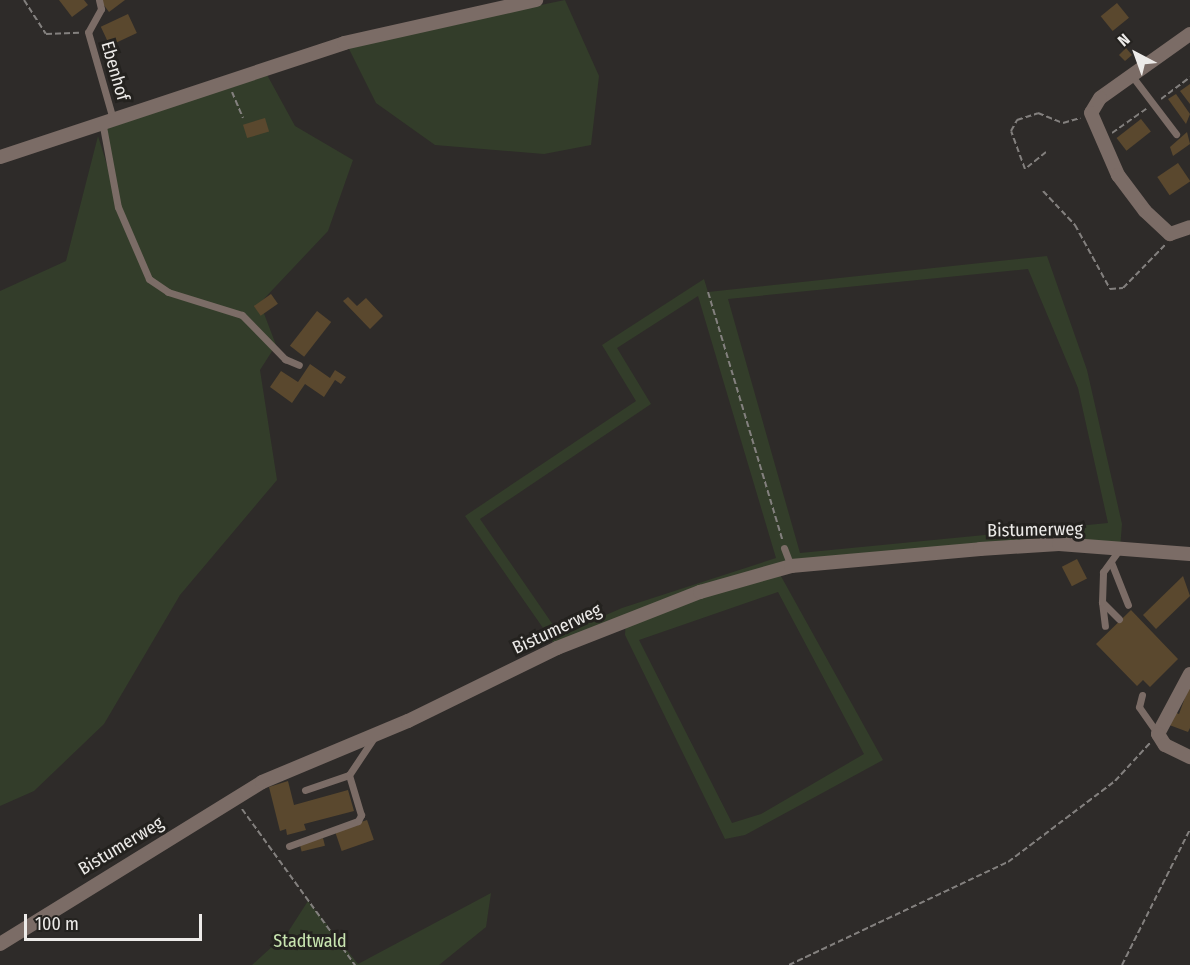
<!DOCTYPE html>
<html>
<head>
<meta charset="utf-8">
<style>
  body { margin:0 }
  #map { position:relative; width:1190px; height:965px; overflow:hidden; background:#2e2b29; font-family:"Fira Sans Condensed",sans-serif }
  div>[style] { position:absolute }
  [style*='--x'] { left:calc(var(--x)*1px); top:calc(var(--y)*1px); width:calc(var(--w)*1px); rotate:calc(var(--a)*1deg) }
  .green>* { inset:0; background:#333d2a }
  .building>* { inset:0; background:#5a482e; transform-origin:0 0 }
  .path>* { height:2px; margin-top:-1px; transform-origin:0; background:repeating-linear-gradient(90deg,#83807e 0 6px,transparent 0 9px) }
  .service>* { height:7px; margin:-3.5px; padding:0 3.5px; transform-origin:3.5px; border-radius:3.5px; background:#7b6c66 }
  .minor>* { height:14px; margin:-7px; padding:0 7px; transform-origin:7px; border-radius:7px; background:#7b6c66 }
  span { translate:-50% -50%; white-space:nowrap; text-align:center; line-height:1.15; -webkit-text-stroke:6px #24221f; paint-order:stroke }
  .street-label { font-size:18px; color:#edebe9 }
  .park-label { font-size:18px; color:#c9e6b1 }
  .north { position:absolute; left:1106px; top:24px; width:60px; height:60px; -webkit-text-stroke:4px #24221f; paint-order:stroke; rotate:319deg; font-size:16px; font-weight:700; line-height:24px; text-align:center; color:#edebe9 }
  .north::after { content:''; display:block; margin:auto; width:21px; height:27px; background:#edebe9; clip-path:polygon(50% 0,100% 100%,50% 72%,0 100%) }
  .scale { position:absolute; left:24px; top:914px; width:178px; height:27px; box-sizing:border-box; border:3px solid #edebe9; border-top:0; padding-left:8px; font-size:18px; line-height:21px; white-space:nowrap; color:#edebe9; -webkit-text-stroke:4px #24221f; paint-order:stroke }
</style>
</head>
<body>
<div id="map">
  <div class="green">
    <div style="clip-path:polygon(565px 0,599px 76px,591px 145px,544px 154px,435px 145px,376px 103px,347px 45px)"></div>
    <div style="clip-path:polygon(266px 73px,295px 126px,353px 160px,328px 231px,260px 303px,276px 345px,260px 370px,277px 480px,180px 595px,104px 724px,34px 791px,0 806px,0 291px,66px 261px,98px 136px,108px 168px,105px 131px,115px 120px)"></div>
    <div style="clip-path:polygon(evenodd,1047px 256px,1087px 370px,1122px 524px,1120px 549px,1059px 544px,777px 569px,883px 760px,745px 835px,725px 839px,625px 635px,626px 619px,557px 648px,465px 516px,636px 401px,602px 345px,704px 279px,708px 292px,1047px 256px,1028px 269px,1078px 388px,1108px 523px,800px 553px,728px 299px,1028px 269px,1047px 256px,698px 296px,776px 558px,622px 608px,560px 635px,480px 519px,651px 404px,617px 348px,698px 296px,1047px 256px,778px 592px,864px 754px,761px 814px,732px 823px,639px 640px,778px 592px)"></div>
    <div style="clip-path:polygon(491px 893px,486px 927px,439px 965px,252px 965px,288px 932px,308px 901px,358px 964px)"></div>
  </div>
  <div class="building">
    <div style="clip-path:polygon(59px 0,84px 0,88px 5px,72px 17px)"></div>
    <div style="clip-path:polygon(100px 0,125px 0,109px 12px)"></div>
    <div style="left:1117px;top:3px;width:19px;height:21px;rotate:51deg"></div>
    <div style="left:128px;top:14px;width:21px;height:30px;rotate:65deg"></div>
    <div style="clip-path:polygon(1126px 48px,1132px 55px,1125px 61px,1119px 55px)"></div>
    <div style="clip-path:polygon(1190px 84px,1190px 104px,1180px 91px)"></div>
    <div style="clip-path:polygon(1176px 94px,1190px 114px,1186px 124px,1168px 99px)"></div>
    <div style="left:265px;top:118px;width:14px;height:23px;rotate:73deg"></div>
    <div style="left:1141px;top:119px;width:16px;height:31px;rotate:52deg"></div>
    <div style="clip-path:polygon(1187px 132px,1190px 144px,1173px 156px,1170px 147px)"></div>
    <div style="left:1178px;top:163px;width:22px;height:25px;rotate:56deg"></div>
    <div style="left:271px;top:294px;width:12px;height:21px;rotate:55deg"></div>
    <div style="clip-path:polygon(348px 297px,357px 306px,366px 298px,383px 316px,370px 329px,343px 301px)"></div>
    <div style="left:317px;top:311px;width:18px;height:44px;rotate:38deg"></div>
    <div style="clip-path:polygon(310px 364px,330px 378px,335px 370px,346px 377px,341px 384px,335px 380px,324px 397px,305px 384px,292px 403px,270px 387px,281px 371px,298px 382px)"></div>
    <div style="left:1077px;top:559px;width:22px;height:17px;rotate:63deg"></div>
    <div style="clip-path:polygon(1183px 576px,1190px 596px,1156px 629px,1143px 615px)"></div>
    <div style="clip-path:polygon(1131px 610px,1178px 659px,1150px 687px,1143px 680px,1137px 686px,1096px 644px)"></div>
    <div style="clip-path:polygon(1190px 684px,1190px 728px,1188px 732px,1164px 723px,1169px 710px,1179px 714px)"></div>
    <div style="clip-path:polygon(288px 781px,294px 805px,348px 790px,354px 811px,304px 824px,306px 830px,287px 835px,286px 829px,280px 831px,269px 787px)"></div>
    <div style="left:367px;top:820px;width:21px;height:34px;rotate:71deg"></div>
    <div style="left:323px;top:838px;width:8px;height:24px;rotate:76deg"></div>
  </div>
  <div class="path">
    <div style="--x:24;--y:0;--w:40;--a:57.1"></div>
    <div style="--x:46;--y:34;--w:33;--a:-2"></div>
    <div style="--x:232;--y:92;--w:28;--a:67"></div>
    <div style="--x:1161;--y:99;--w:36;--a:-37"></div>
    <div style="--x:1112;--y:133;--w:42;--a:-35.2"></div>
    <div style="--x:1046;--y:152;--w:27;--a:141"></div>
    <div style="--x:1025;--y:169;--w:40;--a:-110.2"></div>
    <div style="--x:1011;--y:131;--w:13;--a:-61"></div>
    <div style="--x:1017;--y:120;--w:22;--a:-18"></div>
    <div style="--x:1038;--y:113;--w:27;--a:22"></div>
    <div style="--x:1063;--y:123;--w:18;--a:-16"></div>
    <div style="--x:1043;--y:191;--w:47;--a:46.7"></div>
    <div style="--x:1075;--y:225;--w:73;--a:61.3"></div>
    <div style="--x:1110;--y:289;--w:13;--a:-4"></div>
    <div style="--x:1123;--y:288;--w:60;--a:-45.7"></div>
    <div style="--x:708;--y:292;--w:258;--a:73.3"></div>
    <div style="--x:242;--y:809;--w:193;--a:54.1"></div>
    <div style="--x:789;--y:965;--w:242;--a:-25.2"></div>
    <div style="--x:1008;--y:862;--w:134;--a:-37.1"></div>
    <div style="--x:1115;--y:781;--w:52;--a:-47.4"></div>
    <div style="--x:1122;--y:965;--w:152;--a:-63.4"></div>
  </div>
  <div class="service">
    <div style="--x:99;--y:0;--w:9;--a:77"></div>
    <div style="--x:101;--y:9;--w:26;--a:119"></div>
    <div style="--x:88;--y:32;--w:91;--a:74"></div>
    <div style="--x:1132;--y:76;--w:73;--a:52.8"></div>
    <div style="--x:102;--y:121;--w:87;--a:79.5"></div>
    <div style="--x:118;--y:207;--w:78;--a:66.7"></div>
    <div style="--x:149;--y:279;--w:23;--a:34"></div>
    <div style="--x:168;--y:292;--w:77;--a:17.3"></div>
    <div style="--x:242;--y:315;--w:62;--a:45.7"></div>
    <div style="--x:285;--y:359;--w:15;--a:23"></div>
    <div style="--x:784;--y:548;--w:19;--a:69"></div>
    <div style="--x:1111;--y:562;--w:46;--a:68.4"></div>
    <div style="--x:1102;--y:602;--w:24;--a:83"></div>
    <div style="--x:1119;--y:619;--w:24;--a:-135"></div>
    <div style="--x:1102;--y:602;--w:30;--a:-88"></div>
    <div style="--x:1103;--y:572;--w:29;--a:-54"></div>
    <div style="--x:1142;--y:695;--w:12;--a:104"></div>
    <div style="--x:1139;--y:707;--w:33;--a:55"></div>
    <div style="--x:305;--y:790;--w:46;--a:-18.8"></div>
    <div style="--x:349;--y:775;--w:43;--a:-56.3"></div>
    <div style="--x:289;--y:846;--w:73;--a:-19.9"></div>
    <div style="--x:358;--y:821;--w:7;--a:-63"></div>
    <div style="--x:361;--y:815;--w:42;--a:-106.7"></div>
  </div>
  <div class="minor">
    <div style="--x:1190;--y:34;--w:110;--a:144.6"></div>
    <div style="--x:1100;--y:98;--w:17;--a:121"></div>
    <div style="--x:1091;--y:113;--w:68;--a:66.5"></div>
    <div style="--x:1118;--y:175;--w:45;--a:53.1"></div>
    <div style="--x:1145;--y:211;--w:34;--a:43"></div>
    <div style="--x:1170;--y:234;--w:21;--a:-19"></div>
    <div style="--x:0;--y:157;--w:362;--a:-18.3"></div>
    <div style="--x:344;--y:43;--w:197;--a:-12.6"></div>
    <div style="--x:1190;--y:674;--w:68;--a:118.1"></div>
    <div style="--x:1158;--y:734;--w:13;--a:58"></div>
    <div style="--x:1165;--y:745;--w:28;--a:26"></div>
    <div style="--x:0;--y:944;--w:308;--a:-31.7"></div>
    <div style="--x:262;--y:782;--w:158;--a:-22.7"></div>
    <div style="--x:408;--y:721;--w:166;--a:-26.1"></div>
    <div style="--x:557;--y:648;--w:154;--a:-21.4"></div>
    <div style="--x:700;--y:592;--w:95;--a:-15.9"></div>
    <div style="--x:791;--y:566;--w:190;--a:-5.1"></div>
    <div style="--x:980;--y:549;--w:79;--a:-3.6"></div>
    <div style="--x:1059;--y:544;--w:131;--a:4.4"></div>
  </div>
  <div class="street-label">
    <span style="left:115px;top:71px;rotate:74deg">Ebenhof</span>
    <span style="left:1035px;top:530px;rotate:-1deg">Bistumerweg</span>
    <span style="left:557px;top:629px;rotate:-25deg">Bistumerweg</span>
    <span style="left:121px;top:846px;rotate:-31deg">Bistumerweg</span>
  </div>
  <div class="park-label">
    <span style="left:310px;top:941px">Stadtwald</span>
  </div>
  <div class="north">N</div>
  <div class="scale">100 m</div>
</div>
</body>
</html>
